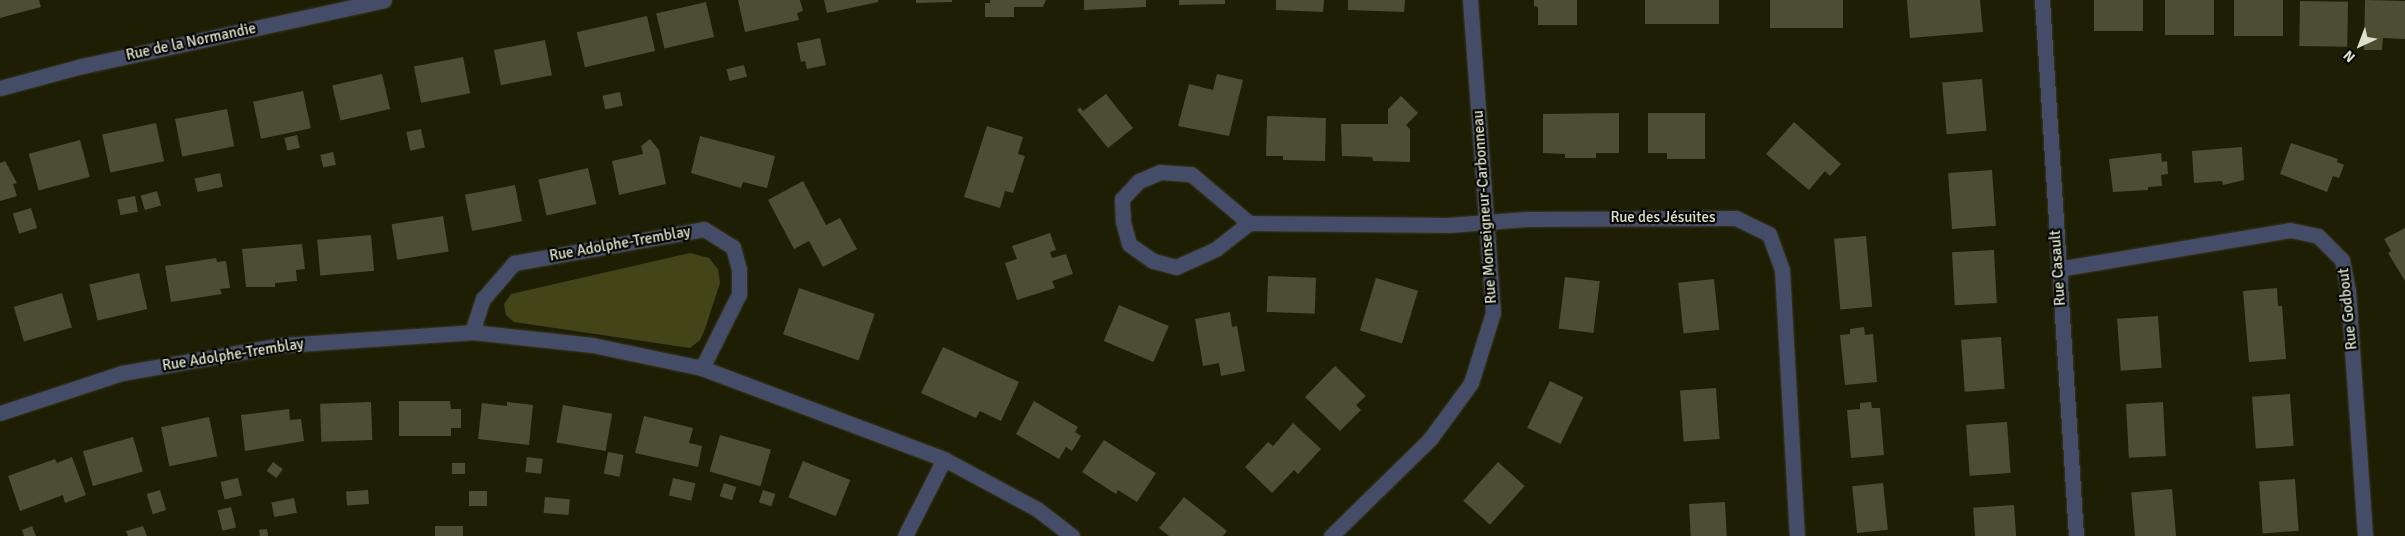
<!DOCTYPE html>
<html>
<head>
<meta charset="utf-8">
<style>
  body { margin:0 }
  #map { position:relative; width:2405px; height:536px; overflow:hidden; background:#1d1e03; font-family:Signika,sans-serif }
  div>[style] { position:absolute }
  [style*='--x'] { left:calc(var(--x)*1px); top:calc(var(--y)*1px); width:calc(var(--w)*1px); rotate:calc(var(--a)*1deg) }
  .green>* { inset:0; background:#434518 }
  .building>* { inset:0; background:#4c4e31; transform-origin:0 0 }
  .roads { filter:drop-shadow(0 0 1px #383920) drop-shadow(0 0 1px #383920) }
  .minor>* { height:15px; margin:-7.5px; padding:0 7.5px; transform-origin:7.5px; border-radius:7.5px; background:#454c67 }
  span { translate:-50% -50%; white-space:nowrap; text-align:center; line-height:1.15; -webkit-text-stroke:4.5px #070801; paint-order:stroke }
  .street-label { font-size:15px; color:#dee0cf }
  .north { position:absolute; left:2335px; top:20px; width:50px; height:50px; -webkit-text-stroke:4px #070801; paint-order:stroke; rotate:223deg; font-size:14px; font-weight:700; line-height:20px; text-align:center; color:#dee0cf }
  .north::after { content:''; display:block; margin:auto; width:18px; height:22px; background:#dee0cf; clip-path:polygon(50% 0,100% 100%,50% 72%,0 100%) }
</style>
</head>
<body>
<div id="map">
  <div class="green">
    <div style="clip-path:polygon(690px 253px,709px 258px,718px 269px,720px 283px,705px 329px,700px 340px,690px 348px,514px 322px,506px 315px,504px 304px,511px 294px)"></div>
  </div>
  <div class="building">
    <div style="clip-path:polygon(0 0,39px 0,41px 7px,0 18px)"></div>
    <div style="clip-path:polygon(738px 0,800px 0,803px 11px,797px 13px,799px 20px,745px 32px)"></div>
    <div style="clip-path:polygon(824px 0,878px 0,878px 2px,827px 13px)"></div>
    <div style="clip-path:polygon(916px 0,952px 0,952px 2px,916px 3px)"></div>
    <div style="clip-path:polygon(990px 0,1046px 0,1043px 7px,1014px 7px,1014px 17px,985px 17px,985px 3px,990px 3px)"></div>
    <div style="clip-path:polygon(1084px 0,1146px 0,1146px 7px,1084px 10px)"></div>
    <div style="clip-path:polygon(1179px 0,1225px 0,1225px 4px,1179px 5px)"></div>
    <div style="clip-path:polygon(1276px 0,1324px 0,1323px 12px,1276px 10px)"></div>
    <div style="clip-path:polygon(1348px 0,1405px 0,1404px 12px,1348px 10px)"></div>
    <div style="clip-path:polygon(1534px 0,1577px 0,1577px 25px,1538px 25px,1538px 7px,1534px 6px)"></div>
    <div style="left:1645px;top:0;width:74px;height:24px"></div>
    <div style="left:1770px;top:0;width:73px;height:28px"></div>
    <div style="clip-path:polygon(1907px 0,1980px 0,1983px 32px,1910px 38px)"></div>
    <div style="left:2094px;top:0;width:49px;height:31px"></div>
    <div style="left:2165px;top:0;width:49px;height:35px"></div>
    <div style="left:2234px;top:0;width:49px;height:36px"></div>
    <div style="clip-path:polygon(2365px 0,2405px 1px,2405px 39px,2383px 38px,2382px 50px,2364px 50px)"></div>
    <div style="left:2300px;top:1px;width:48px;height:45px;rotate:1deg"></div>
    <div style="left:706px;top:2px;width:36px;height:51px;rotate:77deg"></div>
    <div style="left:647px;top:16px;width:36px;height:72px;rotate:77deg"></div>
    <div style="clip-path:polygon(820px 38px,826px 65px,807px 69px,805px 61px,801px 62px,797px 43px)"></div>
    <div style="left:545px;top:40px;width:36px;height:52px;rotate:79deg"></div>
    <div style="left:463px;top:57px;width:37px;height:50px;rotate:79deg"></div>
    <div style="left:744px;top:65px;width:12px;height:18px;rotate:76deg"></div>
    <div style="left:382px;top:74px;width:36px;height:51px;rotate:77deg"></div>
    <div style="clip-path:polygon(1217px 74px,1243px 80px,1229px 136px,1178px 126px,1189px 84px,1213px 90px)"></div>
    <div style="left:1982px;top:79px;width:52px;height:40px;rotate:85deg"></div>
    <div style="left:303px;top:91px;width:38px;height:51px;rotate:78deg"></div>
    <div style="left:620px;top:92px;width:14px;height:18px;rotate:78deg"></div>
    <div style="clip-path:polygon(1106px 94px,1133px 128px,1108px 148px,1077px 110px,1080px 107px,1083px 111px)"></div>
    <div style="clip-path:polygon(1401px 96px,1418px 113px,1406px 125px,1410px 129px,1410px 162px,1373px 161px,1372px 157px,1342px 156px,1341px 124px,1388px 124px,1388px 109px)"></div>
    <div style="left:227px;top:109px;width:38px;height:53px;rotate:79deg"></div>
    <div style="clip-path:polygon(1619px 113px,1619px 153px,1596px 153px,1596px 158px,1565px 158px,1565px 154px,1543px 153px,1543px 114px)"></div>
    <div style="clip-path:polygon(1648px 113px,1705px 113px,1705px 159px,1667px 159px,1667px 153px,1648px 153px)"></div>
    <div style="clip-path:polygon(1267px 116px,1326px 118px,1325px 161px,1283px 160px,1283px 156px,1266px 156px)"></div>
    <div style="clip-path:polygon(1794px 122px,1841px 164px,1830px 176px,1825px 171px,1809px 190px,1766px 154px)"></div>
    <div style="left:156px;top:123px;width:39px;height:55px;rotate:78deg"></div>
    <div style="clip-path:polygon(987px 126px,1023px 137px,1018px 154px,1025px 156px,1013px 193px,1005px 191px,1000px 208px,964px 197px)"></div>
    <div style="left:421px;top:129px;width:19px;height:15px;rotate:78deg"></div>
    <div style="left:297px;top:135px;width:13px;height:13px;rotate:77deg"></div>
    <div style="clip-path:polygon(700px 136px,775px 156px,767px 188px,743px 182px,741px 188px,691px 173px)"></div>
    <div style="clip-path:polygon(650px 139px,659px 150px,666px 184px,619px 195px,612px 161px,643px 154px,641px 146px)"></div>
    <div style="left:80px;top:140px;width:38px;height:53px;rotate:75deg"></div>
    <div style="clip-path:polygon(2291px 143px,2338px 159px,2337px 162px,2344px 165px,2339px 178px,2333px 176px,2327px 192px,2280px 174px)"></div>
    <div style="clip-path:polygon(2242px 147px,2244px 180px,2223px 185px,2222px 181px,2194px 183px,2192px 151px)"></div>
    <div style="left:333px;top:152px;width:13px;height:13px;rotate:77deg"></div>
    <div style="clip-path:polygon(2161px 153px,2162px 162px,2167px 161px,2168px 174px,2161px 175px,2162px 186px,2148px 187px,2148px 190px,2113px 192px,2109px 159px)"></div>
    <div style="clip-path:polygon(5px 161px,17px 183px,13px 184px,17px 196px,0 201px,0 163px)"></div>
    <div style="left:588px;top:168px;width:37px;height:51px;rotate:77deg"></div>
    <div style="left:1992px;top:170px;width:56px;height:44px;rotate:86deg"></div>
    <div style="left:220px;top:173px;width:14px;height:26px;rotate:78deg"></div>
    <div style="clip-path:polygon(803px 181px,826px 225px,840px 218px,857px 249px,823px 267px,809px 241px,794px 249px,768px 200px)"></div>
    <div style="left:515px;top:185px;width:37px;height:51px;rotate:79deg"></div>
    <div style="left:157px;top:191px;width:15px;height:17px;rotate:74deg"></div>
    <div style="left:135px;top:196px;width:16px;height:18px;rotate:79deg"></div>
    <div style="left:31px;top:208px;width:21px;height:19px;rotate:73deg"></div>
    <div style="left:443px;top:216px;width:36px;height:52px;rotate:81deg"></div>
    <div style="clip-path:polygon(2405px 228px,2405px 281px,2388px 253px,2391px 251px,2384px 239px)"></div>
    <div style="clip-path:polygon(1050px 233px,1056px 250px,1050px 252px,1052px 258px,1066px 254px,1073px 274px,1052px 281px,1055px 288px,1017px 300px,1005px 263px,1017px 259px,1012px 246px)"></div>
    <div style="left:371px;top:235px;width:36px;height:54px;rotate:85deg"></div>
    <div style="left:1866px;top:236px;width:71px;height:32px;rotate:85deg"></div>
    <div style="clip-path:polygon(302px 244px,305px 269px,296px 270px,297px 281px,275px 283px,275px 287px,246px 287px,242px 249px)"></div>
    <div style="left:1994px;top:250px;width:53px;height:42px;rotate:87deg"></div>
    <div style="clip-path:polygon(216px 258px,217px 262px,226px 261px,230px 288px,220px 289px,222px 294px,171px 302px,165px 266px)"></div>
    <div style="left:139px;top:273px;width:37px;height:51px;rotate:77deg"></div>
    <div style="left:1268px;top:276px;width:48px;height:36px;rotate:2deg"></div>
    <div style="left:1565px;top:277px;width:35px;height:52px;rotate:7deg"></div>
    <div style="left:1376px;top:278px;width:44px;height:55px;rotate:17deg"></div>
    <div style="left:1714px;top:279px;width:51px;height:36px;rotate:84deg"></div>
    <div style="left:799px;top:288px;width:80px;height:49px;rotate:19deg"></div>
    <div style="clip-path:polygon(2277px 288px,2278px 306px,2282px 306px,2286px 359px,2249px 362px,2243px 291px)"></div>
    <div style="left:62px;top:293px;width:36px;height:50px;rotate:74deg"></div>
    <div style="left:1119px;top:305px;width:54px;height:39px;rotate:23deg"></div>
    <div style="clip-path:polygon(1230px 312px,1232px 327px,1237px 326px,1245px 371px,1221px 376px,1219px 363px,1203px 366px,1195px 319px)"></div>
    <div style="left:2158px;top:316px;width:52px;height:41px;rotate:86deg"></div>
    <div style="clip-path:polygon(1864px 327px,1865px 335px,1873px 334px,1877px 382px,1845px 385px,1840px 335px,1850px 334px,1850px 329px)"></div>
    <div style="left:2001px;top:337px;width:52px;height:40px;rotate:86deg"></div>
    <div style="clip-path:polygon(943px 347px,1019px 382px,1001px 421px,980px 411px,976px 418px,921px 393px)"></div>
    <div style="clip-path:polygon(1335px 366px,1366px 396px,1356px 405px,1361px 410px,1340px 431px,1305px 397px)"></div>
    <div style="left:1550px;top:381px;width:37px;height:52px;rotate:26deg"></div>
    <div style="left:1716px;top:388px;width:51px;height:36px;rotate:86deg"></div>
    <div style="left:2290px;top:394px;width:52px;height:38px;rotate:86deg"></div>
    <div style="clip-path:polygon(399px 401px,450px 401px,451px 409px,461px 409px,461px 428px,451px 428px,451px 436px,399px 436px)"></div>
    <div style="clip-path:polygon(1034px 401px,1078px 427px,1075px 432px,1081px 436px,1072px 451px,1066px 447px,1059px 459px,1016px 434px)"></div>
    <div style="left:371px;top:402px;width:38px;height:51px;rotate:88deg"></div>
    <div style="clip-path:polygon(507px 402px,533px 405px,529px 445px,478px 439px,482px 403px,507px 406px)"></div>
    <div style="clip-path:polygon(1871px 402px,1872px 408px,1880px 408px,1884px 455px,1851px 458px,1847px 410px,1860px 409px,1860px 403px)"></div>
    <div style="left:2163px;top:402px;width:54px;height:37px;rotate:87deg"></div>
    <div style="left:563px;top:405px;width:50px;height:38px;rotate:10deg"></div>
    <div style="clip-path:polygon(289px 409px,290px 420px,301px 419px,304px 441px,245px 451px,241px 415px)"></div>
    <div style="clip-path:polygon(644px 416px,693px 428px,689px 443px,702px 446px,698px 467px,635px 453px)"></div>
    <div style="left:209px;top:417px;width:40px;height:49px;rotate:78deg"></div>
    <div style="left:2007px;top:422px;width:51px;height:41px;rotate:86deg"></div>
    <div style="clip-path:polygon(1293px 423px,1321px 449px,1298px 474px,1294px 470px,1272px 493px,1245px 467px,1268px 442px,1273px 446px)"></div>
    <div style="left:720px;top:435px;width:53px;height:38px;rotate:16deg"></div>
    <div style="left:133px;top:437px;width:36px;height:52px;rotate:74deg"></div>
    <div style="clip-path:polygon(1104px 440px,1156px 473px,1137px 502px,1118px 490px,1116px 494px,1082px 472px)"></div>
    <div style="left:608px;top:452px;width:16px;height:22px;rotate:11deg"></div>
    <div style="clip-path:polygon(72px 457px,86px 495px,65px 503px,63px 495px,20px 511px,8px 476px,55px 459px,57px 463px)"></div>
    <div style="left:527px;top:457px;width:16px;height:15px;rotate:7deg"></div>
    <div style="left:803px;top:461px;width:51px;height:39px;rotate:22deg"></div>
    <div style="left:273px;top:462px;width:12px;height:11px;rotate:35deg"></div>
    <div style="left:1498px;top:462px;width:36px;height:52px;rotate:42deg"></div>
    <div style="left:452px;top:463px;width:13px;height:11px"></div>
    <div style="left:238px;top:478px;width:18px;height:18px;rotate:77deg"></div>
    <div style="left:673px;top:478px;width:23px;height:18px;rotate:13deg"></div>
    <div style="left:2295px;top:479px;width:52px;height:36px;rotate:86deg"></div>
    <div style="left:724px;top:483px;width:13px;height:14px;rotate:18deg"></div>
    <div style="left:1883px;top:483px;width:47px;height:31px;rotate:84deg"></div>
    <div style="left:2172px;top:489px;width:47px;height:41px;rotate:85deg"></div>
    <div style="left:160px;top:490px;width:21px;height:14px;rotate:73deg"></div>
    <div style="left:368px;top:490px;width:14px;height:22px;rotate:86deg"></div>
    <div style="left:763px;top:490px;width:13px;height:13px;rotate:18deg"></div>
    <div style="left:469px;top:491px;width:18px;height:15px"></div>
    <div style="left:545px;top:497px;width:25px;height:16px;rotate:5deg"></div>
    <div style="clip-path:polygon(1184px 497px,1227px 531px,1223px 536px,1169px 536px,1159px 528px)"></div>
    <div style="left:294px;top:498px;width:15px;height:23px;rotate:79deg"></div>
    <div style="left:1725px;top:502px;width:34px;height:36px;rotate:87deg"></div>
    <div style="left:2014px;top:505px;width:31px;height:41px;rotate:86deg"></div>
    <div style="left:231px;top:507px;width:21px;height:14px;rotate:76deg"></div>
    <div style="clip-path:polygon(32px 526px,36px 536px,24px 536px,22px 530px)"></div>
    <div style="clip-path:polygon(143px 526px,147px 536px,128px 536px,126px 531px)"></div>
    <div style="left:435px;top:526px;width:28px;height:10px"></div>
    <div style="clip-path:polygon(267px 529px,268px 536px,260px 536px,259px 530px)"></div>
  </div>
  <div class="roads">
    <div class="minor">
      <div style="--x:2042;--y:0;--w:537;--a:86.37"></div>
      <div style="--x:0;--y:88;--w:85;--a:-15"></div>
      <div style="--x:82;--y:66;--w:309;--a:-12.3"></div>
      <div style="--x:1249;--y:223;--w:42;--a:141.8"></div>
      <div style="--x:1216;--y:249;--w:44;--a:155.8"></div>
      <div style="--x:1176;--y:267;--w:24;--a:-165"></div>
      <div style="--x:1153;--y:261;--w:29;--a:-145"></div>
      <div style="--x:1129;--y:244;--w:24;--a:-105"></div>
      <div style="--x:1123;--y:221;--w:22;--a:-93"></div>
      <div style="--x:1122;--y:199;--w:25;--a:-47"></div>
      <div style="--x:1139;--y:181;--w:23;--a:-23"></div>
      <div style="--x:1160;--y:172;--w:31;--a:4"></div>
      <div style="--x:1191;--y:174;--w:76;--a:40.2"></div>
      <div style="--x:1249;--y:223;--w:200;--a:0.6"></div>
      <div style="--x:1449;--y:225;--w:78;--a:-4.4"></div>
      <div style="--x:1527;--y:219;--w:209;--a:-0.3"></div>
      <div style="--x:1736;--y:218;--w:37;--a:26"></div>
      <div style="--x:1769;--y:234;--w:38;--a:70"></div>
      <div style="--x:1782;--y:270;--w:266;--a:86.8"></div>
      <div style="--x:2058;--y:269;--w:235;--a:-9.5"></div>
      <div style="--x:2290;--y:230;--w:29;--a:12"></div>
      <div style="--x:2318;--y:236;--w:34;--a:45"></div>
      <div style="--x:2342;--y:260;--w:33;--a:79"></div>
      <div style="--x:2348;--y:292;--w:245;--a:86"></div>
      <div style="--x:472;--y:332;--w:35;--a:-72"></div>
      <div style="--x:483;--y:299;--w:48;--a:-49.3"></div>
      <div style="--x:514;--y:263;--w:193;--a:-10.1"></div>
      <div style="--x:704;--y:229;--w:34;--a:32"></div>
      <div style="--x:733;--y:247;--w:23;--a:75"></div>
      <div style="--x:739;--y:269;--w:25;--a:90"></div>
      <div style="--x:739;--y:294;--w:83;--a:116.6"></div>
      <div style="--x:0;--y:413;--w:128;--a:-18.2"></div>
      <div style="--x:122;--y:373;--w:163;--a:-9.9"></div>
      <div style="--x:283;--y:345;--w:189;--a:-3.9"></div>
      <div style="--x:472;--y:332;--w:121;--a:6.2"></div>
      <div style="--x:592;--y:345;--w:112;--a:11.8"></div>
      <div style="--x:702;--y:368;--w:259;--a:20.6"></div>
      <div style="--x:944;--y:459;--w:106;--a:28.3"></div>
      <div style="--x:1037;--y:509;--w:44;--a:37.6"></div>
      <div style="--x:905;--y:536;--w:86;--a:-63.1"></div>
      <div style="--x:1331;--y:536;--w:139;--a:-44.4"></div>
      <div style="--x:1430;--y:439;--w:69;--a:-53.8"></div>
      <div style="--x:1471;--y:383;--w:73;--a:-72.6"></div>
      <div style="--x:1493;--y:313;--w:314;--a:-94.2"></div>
    </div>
  </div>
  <div class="street-label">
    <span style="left:191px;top:42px;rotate:-12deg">Rue de la Normandie</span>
    <span style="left:1485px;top:207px;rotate:-94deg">Rue Monseigneur-Carbonneau</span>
    <span style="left:1663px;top:218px">Rue des Jésuites</span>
    <span style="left:620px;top:244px;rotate:-10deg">Rue Adolphe-Tremblay</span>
    <span style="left:2058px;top:268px;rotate:-94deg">Rue Casault</span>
    <span style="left:2348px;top:309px;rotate:-96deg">Rue Godbout</span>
    <span style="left:233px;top:355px;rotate:-9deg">Rue Adolphe-Tremblay</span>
  </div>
  <div class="north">N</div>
</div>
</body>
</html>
